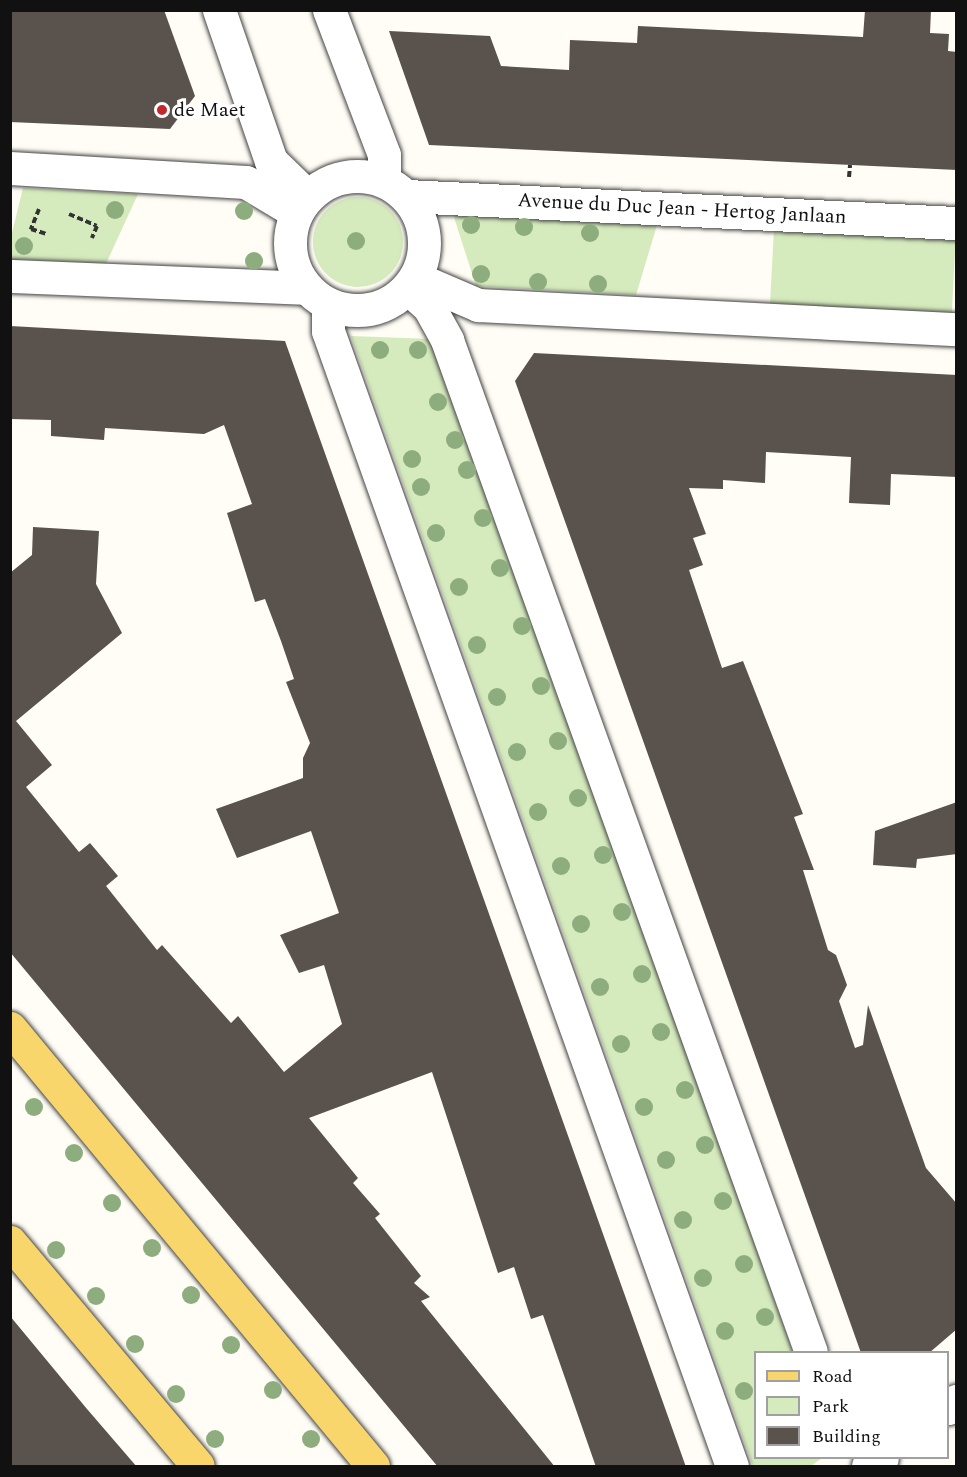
<!DOCTYPE html>
<html>
<head>
<meta charset="utf-8">
<style>
  body { margin:0 }
  #map { position:relative; width:967px; height:1477px; overflow:hidden; background:#fffdf5; font-family:Spectral,serif }
  div>[style] { position:absolute }
  [style*='--x'] { left:calc(var(--x)*1px); top:calc(var(--y)*1px); width:calc(var(--w)*1px); rotate:calc(var(--a)*1deg) }
  .green>* { inset:0; background:#d5ebbd; transform-origin:0 0 }
  .round { border-radius:50% }
  .building>* { inset:0; background:#5a524d }
  .path>* { height:4px; margin-top:-2px; transform-origin:0; background:repeating-linear-gradient(90deg,#333 0 6px,transparent 0 9px) }
  .roads { filter:drop-shadow(0 0 2px #444) drop-shadow(0 0 2px #444) }
  .minor>* { height:33px; margin:-16.5px; padding:0 16.5px; transform-origin:16.5px; border-radius:16.5px; background:#fff }
  .minor>.ring { margin:-16.5px; padding:0; box-sizing:content-box; background:none; border:33px solid #fff; border-radius:50% }
  .major>* { height:33px; margin:-16.5px; padding:0 16.5px; transform-origin:16.5px; border-radius:16.5px; background:#f9d66b }
  .trees>* { width:18px; height:18px; margin:-9px; border-radius:50%; background:#8dad7f }
  .dots>* { width:16px; height:16px; translate:-50% -50%; box-sizing:border-box; border:3px solid #fff; border-radius:50% }
  span { translate:-50% -50%; white-space:nowrap; text-align:center; line-height:1.15; -webkit-text-stroke:6px #fff; paint-order:stroke }
  .poi-label { font-size:20px; color:#111 }
  .left { translate:0 -50%; text-align:left }
  .street-label { font-size:20px; color:#111 }
  .frame { position:absolute; inset:0; border:12px solid #111; pointer-events:none }
  .legend { position:absolute; left:754px; top:1351px; width:195px; height:108px; box-sizing:border-box; background:#fff; border:2px solid #a0a0a0; margin:0; padding:8px 10px; list-style:none; font-size:18px; color:#111 }
  .legend li { display:flex; align-items:center; gap:12px; height:30px }
  .legend b { width:30px; border:2px solid #a0a0a0 }
</style>
</head>
<body>
<div id="map">
  <div class="green">
    <div style="clip-path:polygon(23px 188px,138px 194px,105px 266px,11px 262px,11px 237px)"></div>
    <div class="round" style="left:313px;top:197px;width:90px;height:90px"></div>
    <div style="clip-path:polygon(452px 211px,658px 222px,636px 295px,476px 286px)"></div>
    <div style="left:774px;top:228px;width:182px;height:76px;rotate:3deg"></div>
    <div style="clip-path:polygon(351px 336px,432px 339px,793px 1352px,756px 1352px,756px 1458px,822px 1458px,811px 1466px,753px 1466px)"></div>
  </div>
  <div class="building">
    <div style="clip-path:polygon(10px 10px,164px 10px,195px 96px,170px 129px,10px 122px)"></div>
    <div style="clip-path:polygon(865px 10px,931px 10px,930px 33px,949px 34px,948px 51px,957px 52px,957px 170px,429px 145px,389px 31px,490px 36px,501px 66px,569px 70px,570px 40px,637px 43px,638px 26px,863px 37px)"></div>
    <div style="clip-path:polygon(10px 326px,285px 341px,686px 1467px,596px 1467px,543px 1315px,531px 1319px,514px 1267px,498px 1273px,432px 1072px,309px 1118px,358px 1178px,353px 1183px,380px 1214px,375px 1218px,421px 1276px,414px 1283px,430px 1297px,421px 1301px,555px 1467px,438px 1467px,10px 952px,10px 573px,32px 555px,33px 527px,99px 531px,96px 584px,122px 633px,16px 721px,52px 765px,26px 787px,79px 852px,90px 843px,118px 876px,106px 886px,157px 950px,162px 945px,231px 1023px,238px 1016px,284px 1072px,342px 1024px,324px 965px,299px 973px,280px 935px,339px 913px,311px 831px,237px 858px,216px 809px,303px 778px,303px 758px,310px 743px,286px 682px,294px 679px,281px 641px,265px 599px,255px 602px,227px 513px,252px 504px,224px 425px,204px 434px,105px 428px,104px 440px,51px 436px,51px 420px,10px 419px)"></div>
    <div style="clip-path:polygon(534px 353px,957px 375px,957px 477px,891px 474px,890px 505px,849px 503px,851px 457px,766px 452px,765px 483px,723px 480px,723px 489px,689px 488px,706px 534px,693px 538px,703px 565px,689px 570px,722px 668px,743px 661px,803px 814px,794px 817px,814px 870px,803px 870px,828px 950px,836px 955px,847px 985px,839px 1001px,855px 1048px,863px 1045px,868px 1005px,926px 1168px,957px 1204px,957px 1329px,929px 1353px,861px 1353px,515px 381px)"></div>
    <div style="clip-path:polygon(957px 802px,957px 854px,917px 859px,916px 868px,873px 865px,875px 831px)"></div>
    <div style="clip-path:polygon(10px 1316px,87px 1409px,137px 1467px,10px 1467px)"></div>
  </div>
  <div class="path">
    <div style="--x:849;--y:177;--w:12;--a:-85"></div>
    <div style="--x:39;--y:209;--w:22;--a:112"></div>
    <div style="--x:31;--y:229;--w:16;--a:18"></div>
    <div style="--x:69;--y:214;--w:30;--a:23"></div>
    <div style="--x:97;--y:226;--w:13;--a:113"></div>
  </div>
  <div class="roads">
    <div class="minor">
      <div style="--x:219;--y:10;--w:160;--a:71"></div>
      <div style="--x:271;--y:161;--w:50;--a:44.2"></div>
      <div style="--x:329;--y:10;--w:155;--a:69.2"></div>
      <div style="--x:384;--y:155;--w:25;--a:90"></div>
      <div style="--x:10;--y:168;--w:236;--a:3.4"></div>
      <div style="--x:246;--y:182;--w:58;--a:31"></div>
      <div class="ring" style="left:290px;top:176px;width:101px;height:101px"></div>
      <div style="--x:407;--y:196;--w:550;--a:2.82"></div>
      <div style="--x:10;--y:276;--w:296;--a:2.3"></div>
      <div style="--x:415;--y:278;--w:69;--a:23.2"></div>
      <div style="--x:478;--y:305;--w:479;--a:2.9"></div>
      <div style="--x:408;--y:288;--w:28;--a:42"></div>
      <div style="--x:429;--y:307;--w:38;--a:61"></div>
      <div style="--x:447;--y:340;--w:1075;--a:70.22"></div>
      <div style="--x:328;--y:304;--w:27;--a:90"></div>
      <div style="--x:328;--y:331;--w:1205;--a:70.41"></div>
      <div style="--x:948;--y:1408;--w:11;--a:-41"></div>
      <div style="--x:868;--y:1466;--w:16;--a:-30"></div>
    </div>
    <div class="major">
      <div style="--x:10;--y:1028;--w:569;--a:50.35"></div>
      <div style="--x:10;--y:1242;--w:292;--a:50"></div>
    </div>
  </div>
  <div class="trees">
    <div style="left:115px;top:210px"></div>
    <div style="left:244px;top:211px"></div>
    <div style="left:471px;top:225px"></div>
    <div style="left:524px;top:227px"></div>
    <div style="left:590px;top:233px"></div>
    <div style="left:356px;top:241px"></div>
    <div style="left:24px;top:246px"></div>
    <div style="left:254px;top:261px"></div>
    <div style="left:481px;top:274px"></div>
    <div style="left:538px;top:282px"></div>
    <div style="left:598px;top:284px"></div>
    <div style="left:380px;top:350px"></div>
    <div style="left:418px;top:350px"></div>
    <div style="left:438px;top:402px"></div>
    <div style="left:455px;top:440px"></div>
    <div style="left:412px;top:459px"></div>
    <div style="left:467px;top:470px"></div>
    <div style="left:421px;top:487px"></div>
    <div style="left:483px;top:518px"></div>
    <div style="left:436px;top:533px"></div>
    <div style="left:500px;top:568px"></div>
    <div style="left:459px;top:587px"></div>
    <div style="left:522px;top:626px"></div>
    <div style="left:477px;top:645px"></div>
    <div style="left:541px;top:686px"></div>
    <div style="left:497px;top:697px"></div>
    <div style="left:558px;top:741px"></div>
    <div style="left:517px;top:752px"></div>
    <div style="left:578px;top:798px"></div>
    <div style="left:538px;top:812px"></div>
    <div style="left:603px;top:855px"></div>
    <div style="left:561px;top:866px"></div>
    <div style="left:622px;top:912px"></div>
    <div style="left:581px;top:924px"></div>
    <div style="left:642px;top:974px"></div>
    <div style="left:600px;top:987px"></div>
    <div style="left:661px;top:1032px"></div>
    <div style="left:621px;top:1044px"></div>
    <div style="left:685px;top:1090px"></div>
    <div style="left:34px;top:1107px"></div>
    <div style="left:644px;top:1107px"></div>
    <div style="left:705px;top:1145px"></div>
    <div style="left:74px;top:1153px"></div>
    <div style="left:666px;top:1160px"></div>
    <div style="left:723px;top:1201px"></div>
    <div style="left:112px;top:1203px"></div>
    <div style="left:683px;top:1220px"></div>
    <div style="left:152px;top:1248px"></div>
    <div style="left:56px;top:1250px"></div>
    <div style="left:744px;top:1264px"></div>
    <div style="left:703px;top:1278px"></div>
    <div style="left:191px;top:1295px"></div>
    <div style="left:96px;top:1296px"></div>
    <div style="left:765px;top:1317px"></div>
    <div style="left:725px;top:1331px"></div>
    <div style="left:135px;top:1344px"></div>
    <div style="left:231px;top:1345px"></div>
    <div style="left:273px;top:1390px"></div>
    <div style="left:744px;top:1391px"></div>
    <div style="left:176px;top:1394px"></div>
    <div style="left:215px;top:1439px"></div>
    <div style="left:311px;top:1439px"></div>
  </div>
  <div class="dots">
    <div style="left:162px;top:110px;background:#c4262e"></div>
  </div>
  <div class="poi-label">
    <span class="left" style="left:174px;top:110px">de Maet</span>
  </div>
  <div class="street-label">
    <span style="left:682px;top:209px;rotate:3deg">Avenue du Duc Jean - Hertog Janlaan</span>
  </div>
  <div class="frame"></div>
  <ul class="legend">
  <li><b style="height:8px;background:#f9d66b"></b>Road</li>
  <li><b style="height:16px;background:#d5ebbd"></b>Park</li>
  <li><b style="height:16px;background:#5a524d"></b>Building</li>
  </ul>
</div>
</body>
</html>
